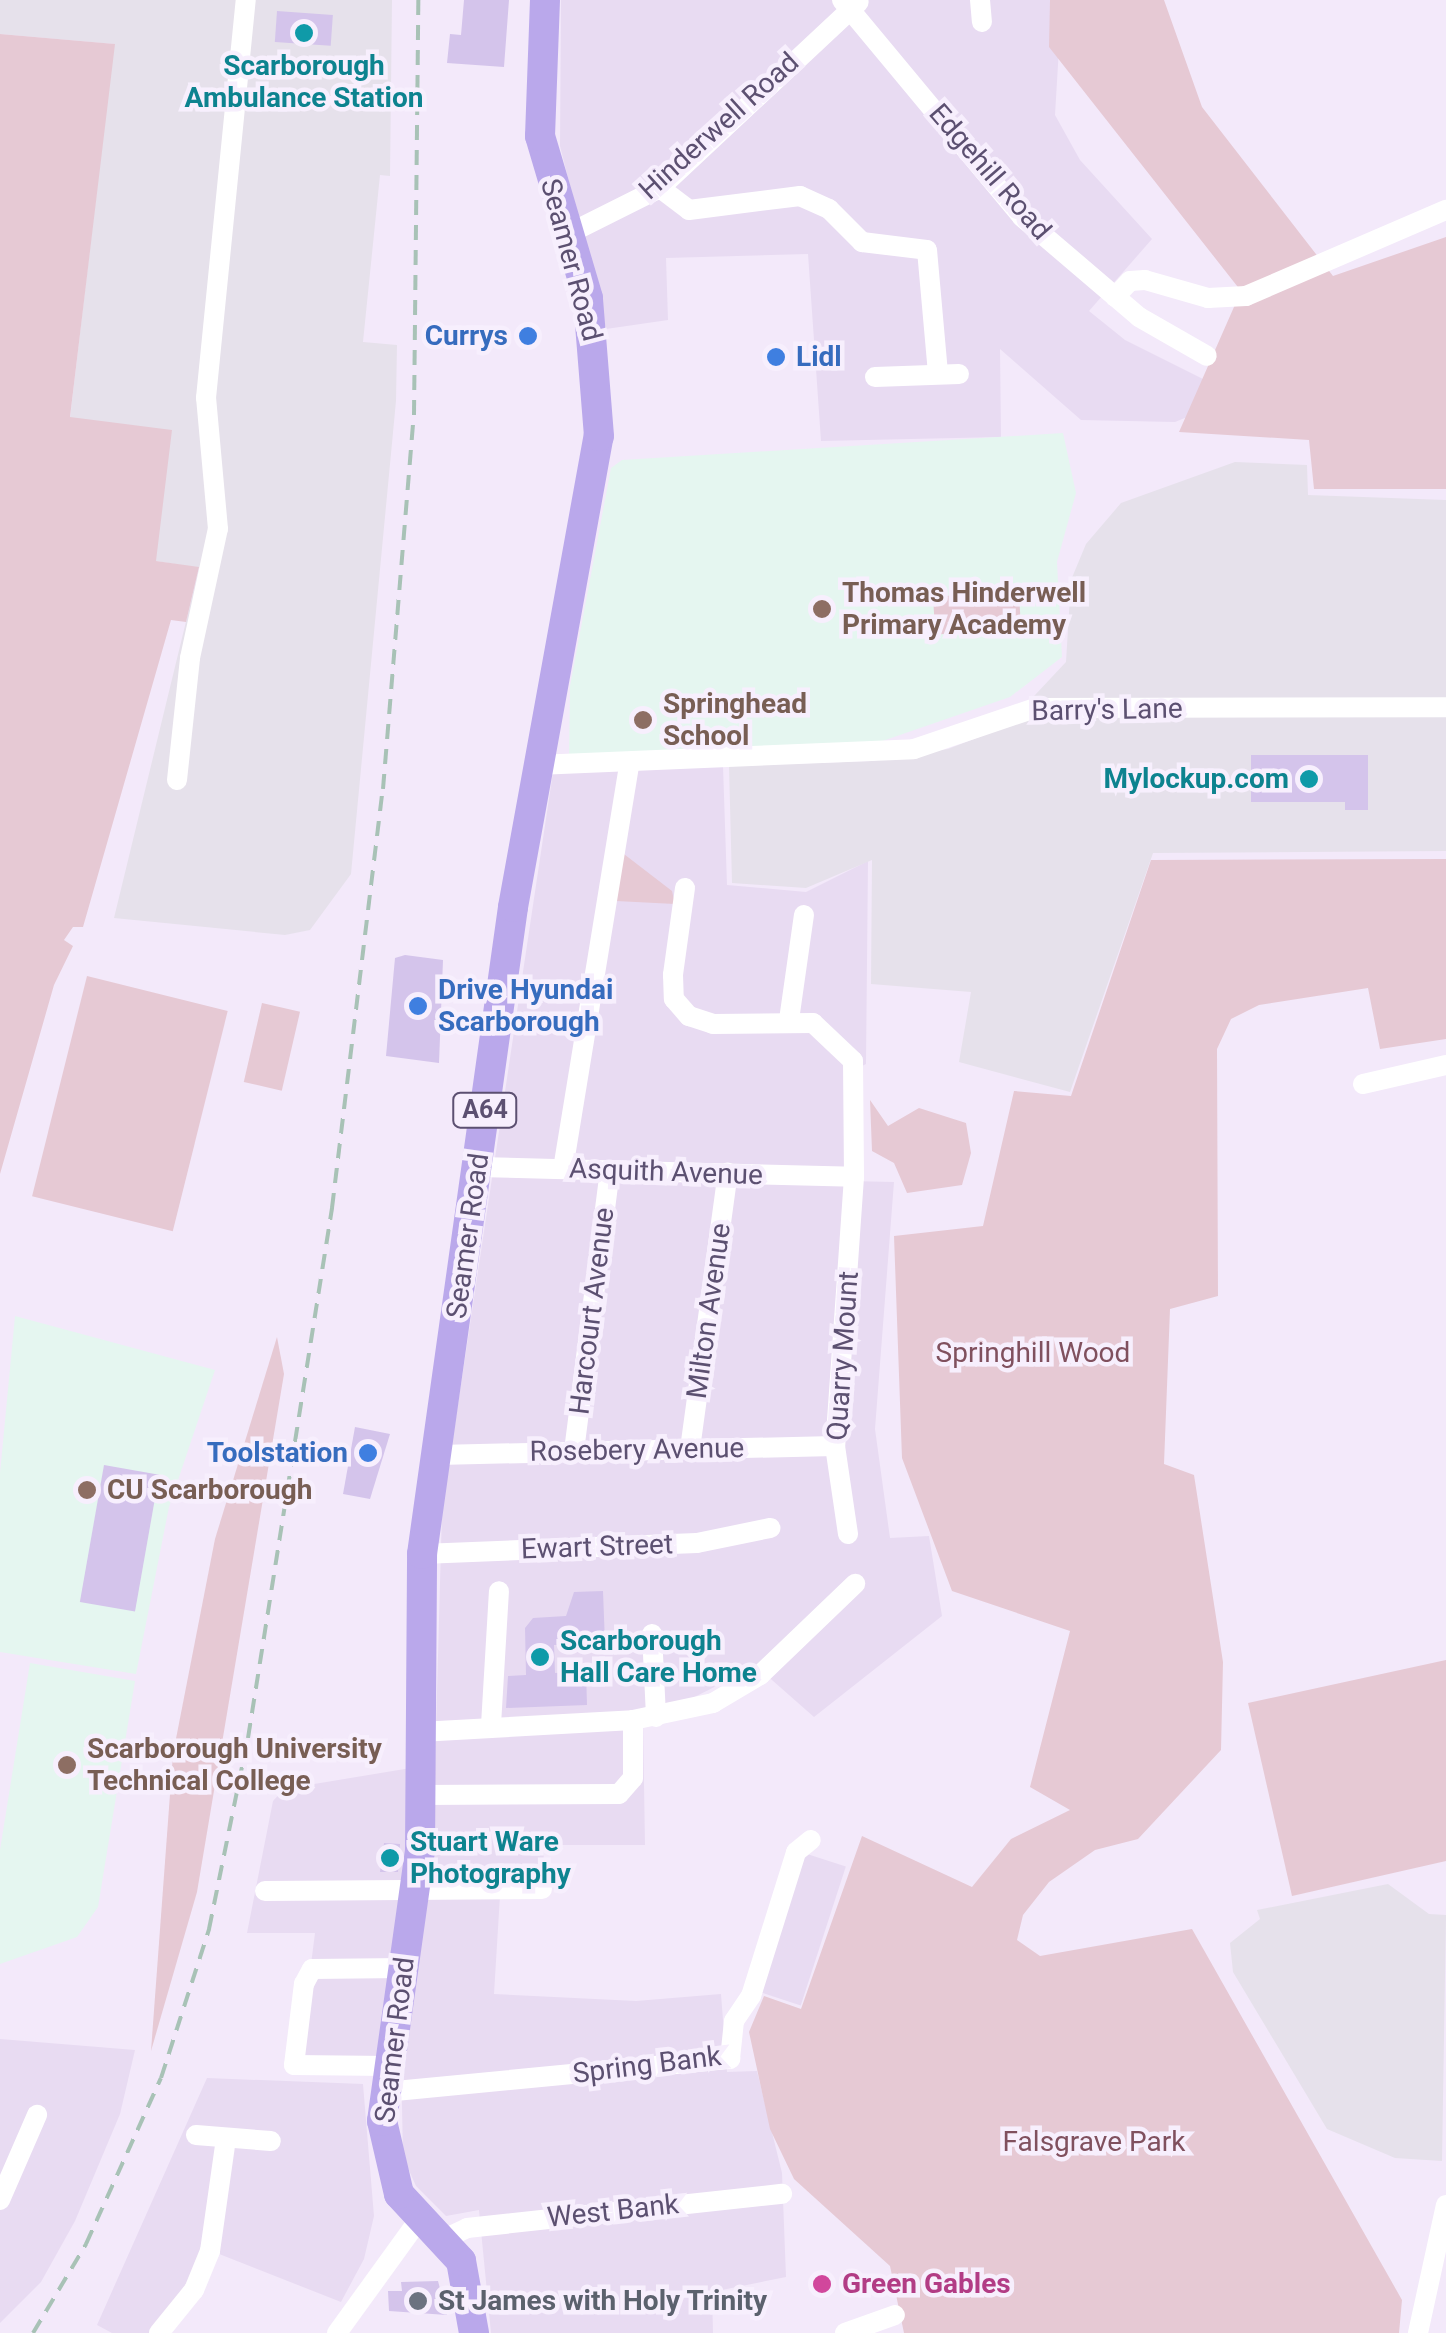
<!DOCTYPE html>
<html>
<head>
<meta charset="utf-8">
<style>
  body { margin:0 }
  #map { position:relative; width:1446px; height:2333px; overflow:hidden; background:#f3e9fa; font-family:Roboto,sans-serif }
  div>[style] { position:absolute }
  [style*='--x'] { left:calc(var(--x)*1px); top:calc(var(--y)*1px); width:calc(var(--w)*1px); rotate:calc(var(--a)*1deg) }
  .residential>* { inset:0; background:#e8dbf2; transform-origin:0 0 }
  .industrial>* { inset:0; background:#e6e1eb }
  .education>* { inset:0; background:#e5f6f0 }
  .green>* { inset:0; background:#e6c9d4; transform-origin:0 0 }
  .building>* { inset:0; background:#d4c4eb; transform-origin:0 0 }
  .minor>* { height:20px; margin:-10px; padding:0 10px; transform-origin:10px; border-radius:10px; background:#fff }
  .highway>* { height:30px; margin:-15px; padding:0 15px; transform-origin:15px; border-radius:15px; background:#baa8eb }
  .rail>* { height:4px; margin-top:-2px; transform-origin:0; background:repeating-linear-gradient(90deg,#a8c2b6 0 15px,transparent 0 25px) }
  .dots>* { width:28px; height:28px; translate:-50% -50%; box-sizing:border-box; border:5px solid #f7effd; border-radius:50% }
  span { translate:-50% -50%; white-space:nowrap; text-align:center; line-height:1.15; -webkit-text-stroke:9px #f7effd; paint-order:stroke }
  .shield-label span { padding:2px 8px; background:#f7effd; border:2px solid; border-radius:8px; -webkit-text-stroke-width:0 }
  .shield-label { font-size:25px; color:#5c5071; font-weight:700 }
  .culture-label { font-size:28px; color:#0d838f; font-weight:700 }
  .right { translate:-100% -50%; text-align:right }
  .left { translate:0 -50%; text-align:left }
  .street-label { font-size:28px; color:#5c5071 }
  .shop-label { font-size:28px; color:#366cbe; font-weight:700 }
  .education-label { font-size:28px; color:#785e54; font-weight:700 }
  .park-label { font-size:28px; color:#80505e }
  .hotel-label { font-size:28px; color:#b23c85; font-weight:700 }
  .worship-label { font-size:28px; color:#5b616d; font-weight:700 }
</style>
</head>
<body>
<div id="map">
  <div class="residential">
    <div style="clip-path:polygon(561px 0,1050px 0,1059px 48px,1055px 115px,1080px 160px,1152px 239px,1089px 311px,1125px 340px,1207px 381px,1192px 415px,1175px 422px,1081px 420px,1000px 349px,1001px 437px,821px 441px,808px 254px,666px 258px,668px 320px,606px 329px,560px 146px)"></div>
    <div style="clip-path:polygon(723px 766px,727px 885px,806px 892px,868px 861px,866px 1064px,848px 1073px,848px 1181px,894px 1182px,875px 1429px,890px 1538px,929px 1536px,942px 1616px,814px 1717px,756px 1666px,643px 1723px,645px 1845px,544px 1845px,543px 1879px,501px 1879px,494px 1994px,636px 2001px,721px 1994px,727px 2072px,757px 2071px,782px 2173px,786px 2277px,712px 2292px,713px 2333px,491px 2333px,479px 2210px,446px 2216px,416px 2186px,403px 2157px,401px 2056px,299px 2058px,315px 1933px,247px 1933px,273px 1801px,284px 1789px,435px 1764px,442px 1511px,553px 772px)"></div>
    <div style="left:804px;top:1853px;width:44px;height:146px;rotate:18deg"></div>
    <div style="clip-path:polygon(0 2039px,135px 2050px,120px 2114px,75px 2221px,41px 2282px,0 2323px)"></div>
    <div style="clip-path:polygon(207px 2078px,363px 2084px,374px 2216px,364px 2259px,341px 2302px,209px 2250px,153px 2333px,112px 2333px,97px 2325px)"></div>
  </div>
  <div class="industrial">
    <div style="clip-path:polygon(0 0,392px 0,390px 176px,380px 175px,363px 342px,397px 345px,396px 401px,351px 874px,310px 930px,285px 935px,114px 918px,199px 568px,156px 561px,70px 418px,114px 44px,0 34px)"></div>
    <div style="clip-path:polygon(1235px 462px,1307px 465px,1308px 495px,1446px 500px,1446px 851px,1153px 853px,1070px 1092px,959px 1062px,971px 992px,871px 984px,872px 860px,806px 888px,732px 883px,729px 766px,872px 761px,948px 749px,1005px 727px,1066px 662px,1071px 580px,1086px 544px,1121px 503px)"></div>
    <div style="clip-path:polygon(1388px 1884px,1429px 1914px,1446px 1915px,1442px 2161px,1395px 2158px,1327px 2129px,1233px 1972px,1230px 1943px,1260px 1919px,1257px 1910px)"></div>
  </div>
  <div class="education">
    <div style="clip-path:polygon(1063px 433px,1076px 493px,1057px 562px,1062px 657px,1010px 697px,868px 746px,569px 756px,570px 686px,611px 468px,622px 460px)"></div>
    <div style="clip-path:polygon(15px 1316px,215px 1370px,169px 1507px,136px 1674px,0 1652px,0 1473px)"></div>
    <div style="clip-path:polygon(30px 1663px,135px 1681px,98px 1907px,77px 1937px,0 1964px,0 1850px)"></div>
  </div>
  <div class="green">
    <div style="clip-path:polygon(1050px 0,1164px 0,1202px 107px,1333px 276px,1446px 237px,1446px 489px,1314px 489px,1309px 440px,1179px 432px,1241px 291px,1049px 47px)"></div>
    <div style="clip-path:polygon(0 34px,115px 44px,70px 417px,172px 430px,156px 561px,199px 567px,186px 622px,171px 620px,83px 927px,73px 927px,64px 940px,73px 946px,54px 985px,0 1174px)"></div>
    <div style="left:1019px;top:592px;width:38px;height:86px;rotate:87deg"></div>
    <div style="clip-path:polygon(620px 851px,672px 891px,675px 904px,616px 901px)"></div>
    <div style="clip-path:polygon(1446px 859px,1446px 1039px,1380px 1049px,1368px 988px,1259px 1005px,1231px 1019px,1217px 1049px,1218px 1296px,1170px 1309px,1164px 1464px,1194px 1475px,1223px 1662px,1221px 1750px,1138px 1839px,1095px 1850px,1049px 1882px,1023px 1915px,1017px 1940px,1040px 1956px,1192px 1929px,1402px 2300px,1399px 2333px,904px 2333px,890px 2266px,794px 2179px,770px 2129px,749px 2032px,764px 1996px,801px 2009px,862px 1836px,972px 1887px,1011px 1839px,1070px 1810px,1030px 1787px,1070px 1631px,952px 1591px,902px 1458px,894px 1236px,983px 1226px,1014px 1091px,1071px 1096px,1151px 860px)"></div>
    <div style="left:87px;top:976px;width:145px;height:227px;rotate:14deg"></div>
    <div style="left:262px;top:1003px;width:39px;height:81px;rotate:13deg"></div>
    <div style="clip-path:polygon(870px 1100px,888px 1126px,919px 1108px,966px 1123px,971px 1153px,962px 1185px,907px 1193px,894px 1163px,872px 1151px)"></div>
    <div style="clip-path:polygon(277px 1337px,284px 1374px,197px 1892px,151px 2051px,173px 1754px,215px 1539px)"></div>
    <div style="clip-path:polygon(1446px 1660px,1446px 1861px,1292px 1896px,1248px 1703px)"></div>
  </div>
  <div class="building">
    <div style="clip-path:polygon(464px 0,509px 0,504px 67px,447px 63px,450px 34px,461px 35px)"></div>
    <div style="left:277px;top:11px;width:56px;height:31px;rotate:4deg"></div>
    <div style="clip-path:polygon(1251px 755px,1368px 755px,1368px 810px,1345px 810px,1345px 802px,1251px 802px)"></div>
    <div style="clip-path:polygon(405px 955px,443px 960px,439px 1063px,386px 1056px,395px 958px)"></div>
    <div style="clip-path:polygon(355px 1427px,390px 1434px,370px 1499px,343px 1494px)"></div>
    <div style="left:104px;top:1465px;width:56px;height:139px;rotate:10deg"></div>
    <div style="clip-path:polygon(603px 1591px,605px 1643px,554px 1645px,555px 1673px,586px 1671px,587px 1705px,506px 1708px,508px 1676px,526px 1675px,525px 1628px,533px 1618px,566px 1616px,574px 1592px)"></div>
    <div style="clip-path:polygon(384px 1843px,400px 1844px,398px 1872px,380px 1872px)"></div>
    <div style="clip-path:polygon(438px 2281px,447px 2315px,389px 2311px,388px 2291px,402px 2291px,401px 2282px)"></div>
  </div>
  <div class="minor">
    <div style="--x:842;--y:0;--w:282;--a:50.3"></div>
    <div style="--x:1022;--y:217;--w:154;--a:40.5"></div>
    <div style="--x:1139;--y:317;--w:78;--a:29.8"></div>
    <div style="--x:980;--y:0;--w:22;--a:85"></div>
    <div style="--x:660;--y:188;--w:36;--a:37"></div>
    <div style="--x:689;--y:210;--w:112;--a:-7.2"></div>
    <div style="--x:800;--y:196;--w:32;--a:24"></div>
    <div style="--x:829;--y:209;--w:47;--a:45"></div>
    <div style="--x:862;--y:242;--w:65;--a:7"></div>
    <div style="--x:927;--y:250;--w:124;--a:84.9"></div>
    <div style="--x:566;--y:235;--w:105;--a:-26.6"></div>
    <div style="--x:660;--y:188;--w:272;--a:-43.1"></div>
    <div style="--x:1115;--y:297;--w:22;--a:-47"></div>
    <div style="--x:1130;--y:281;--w:15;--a:-4"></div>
    <div style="--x:1145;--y:280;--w:66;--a:15.9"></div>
    <div style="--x:1208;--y:298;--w:38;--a:-3"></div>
    <div style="--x:1246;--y:296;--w:218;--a:-23.3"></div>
    <div style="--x:875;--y:377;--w:84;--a:-2"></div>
    <div style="--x:537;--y:765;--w:377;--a:-2.4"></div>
    <div style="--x:914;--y:749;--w:128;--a:-18.7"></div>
    <div style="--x:1035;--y:708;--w:411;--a:-0.1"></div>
    <div style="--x:177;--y:780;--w:123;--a:-83.9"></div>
    <div style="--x:190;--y:658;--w:132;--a:-77.8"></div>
    <div style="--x:218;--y:529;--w:132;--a:-95.2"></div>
    <div style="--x:206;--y:398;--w:400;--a:-84.3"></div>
    <div style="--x:685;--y:888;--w:88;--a:97.9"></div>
    <div style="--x:673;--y:975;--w:24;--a:88"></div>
    <div style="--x:674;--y:999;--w:23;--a:49"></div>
    <div style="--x:689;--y:1016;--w:25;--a:18"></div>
    <div style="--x:713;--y:1024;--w:100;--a:-0.6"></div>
    <div style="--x:813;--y:1023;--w:55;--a:43.5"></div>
    <div style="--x:853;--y:1061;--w:116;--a:89.5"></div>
    <div style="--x:854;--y:1177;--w:270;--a:94"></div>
    <div style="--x:835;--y:1446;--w:89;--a:81.6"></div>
    <div style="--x:789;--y:1020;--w:106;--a:-81.9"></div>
    <div style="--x:1363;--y:1084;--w:85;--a:-12.9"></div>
    <div style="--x:478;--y:1167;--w:376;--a:1.5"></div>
    <div style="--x:563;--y:1169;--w:413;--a:-80.7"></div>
    <div style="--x:690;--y:1449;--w:279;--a:-82.2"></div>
    <div style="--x:574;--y:1451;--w:282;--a:-82.7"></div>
    <div style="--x:438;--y:1455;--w:397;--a:-1.3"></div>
    <div style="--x:422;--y:1554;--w:275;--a:-2.3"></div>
    <div style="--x:697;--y:1543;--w:75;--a:-11.6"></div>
    <div style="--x:652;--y:1634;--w:83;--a:87.2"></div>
    <div style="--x:491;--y:1725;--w:134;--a:-86.6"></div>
    <div style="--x:420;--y:1732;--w:213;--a:-3.2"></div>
    <div style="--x:633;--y:1720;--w:82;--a:-12"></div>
    <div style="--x:713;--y:1703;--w:55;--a:-30.8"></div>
    <div style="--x:760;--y:1675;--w:132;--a:-43.8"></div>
    <div style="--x:421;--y:1795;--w:198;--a:-0.3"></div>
    <div style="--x:619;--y:1794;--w:21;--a:-49"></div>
    <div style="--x:633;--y:1778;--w:58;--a:-90"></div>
    <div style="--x:265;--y:1891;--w:277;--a:-0.4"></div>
    <div style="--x:389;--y:2066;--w:95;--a:-179.4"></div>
    <div style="--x:294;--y:2065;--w:82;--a:-83"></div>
    <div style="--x:304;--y:1984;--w:17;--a:-62"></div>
    <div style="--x:312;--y:1969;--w:91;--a:-0.6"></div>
    <div style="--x:385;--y:2092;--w:347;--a:-5.5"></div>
    <div style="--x:730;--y:2059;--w:38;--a:-84"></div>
    <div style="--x:734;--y:2021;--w:30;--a:-56"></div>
    <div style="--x:751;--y:1996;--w:151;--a:-72.6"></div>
    <div style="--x:796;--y:1852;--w:19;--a:-39"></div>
    <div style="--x:196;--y:2135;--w:75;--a:4.6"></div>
    <div style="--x:0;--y:2200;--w:93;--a:-66.5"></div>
    <div style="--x:446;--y:2238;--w:23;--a:-25"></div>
    <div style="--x:467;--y:2228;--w:317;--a:-6.2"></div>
    <div style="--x:159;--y:2333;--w:55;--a:-50.9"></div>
    <div style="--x:194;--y:2290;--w:42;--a:-67.7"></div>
    <div style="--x:210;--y:2251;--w:114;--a:-81.9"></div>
    <div style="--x:337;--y:2333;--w:138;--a:-54.1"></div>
    <div style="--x:845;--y:2333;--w:53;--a:-19.8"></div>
    <div style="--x:1418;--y:2333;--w:131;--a:-77.7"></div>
  </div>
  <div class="highway">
    <div style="--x:474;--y:2333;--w:73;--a:-100.2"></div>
    <div style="--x:461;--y:2261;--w:91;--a:-132.8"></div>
    <div style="--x:399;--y:2194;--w:75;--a:-103.1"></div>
    <div style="--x:382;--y:2121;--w:273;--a:-82"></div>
    <div style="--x:420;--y:1851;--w:297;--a:-89.6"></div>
    <div style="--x:422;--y:1554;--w:653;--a:-81.99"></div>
    <div style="--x:513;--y:907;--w:479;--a:-79.7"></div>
    <div style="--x:599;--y:436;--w:138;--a:-94.6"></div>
    <div style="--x:588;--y:298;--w:169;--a:-106.5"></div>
    <div style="--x:540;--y:136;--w:136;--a:-87.9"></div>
  </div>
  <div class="rail">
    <div style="--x:33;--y:2333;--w:104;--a:-59.2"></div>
    <div style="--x:86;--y:2244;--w:182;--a:-65.7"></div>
    <div style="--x:161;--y:2078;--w:157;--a:-72.1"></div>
    <div style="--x:209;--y:1929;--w:195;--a:-78.5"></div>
    <div style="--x:248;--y:1738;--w:537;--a:-80.99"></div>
    <div style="--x:332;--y:1208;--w:422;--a:-83.1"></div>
    <div style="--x:383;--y:789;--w:375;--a:-85.3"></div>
    <div style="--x:414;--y:415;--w:415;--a:-89.4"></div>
  </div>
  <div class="dots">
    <div style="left:304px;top:33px;background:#0f9aa8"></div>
    <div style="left:528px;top:336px;background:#3f7fe0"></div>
    <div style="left:776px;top:357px;background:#3f7fe0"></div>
    <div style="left:822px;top:609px;background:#8d6e63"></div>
    <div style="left:643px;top:720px;background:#8d6e63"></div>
    <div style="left:1309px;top:779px;background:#0f9aa8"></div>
    <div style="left:418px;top:1006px;background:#3f7fe0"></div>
    <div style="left:368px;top:1453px;background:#3f7fe0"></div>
    <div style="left:87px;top:1490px;background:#8d6e63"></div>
    <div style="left:540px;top:1657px;background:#0f9aa8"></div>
    <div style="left:67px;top:1765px;background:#8d6e63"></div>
    <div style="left:390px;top:1858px;background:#0f9aa8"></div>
    <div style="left:822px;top:2284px;background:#d1479c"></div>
    <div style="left:418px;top:2301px;background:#6b7280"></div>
  </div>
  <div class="shield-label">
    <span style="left:485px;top:1110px">A64</span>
  </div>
  <div class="culture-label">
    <span style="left:304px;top:82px">Scarborough<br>Ambulance Station</span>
    <span class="right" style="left:1289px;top:779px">Mylockup.com</span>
    <span class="left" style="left:560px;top:1657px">Scarborough<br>Hall Care Home</span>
    <span class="left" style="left:410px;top:1858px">Stuart Ware<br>Photography</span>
  </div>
  <div class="street-label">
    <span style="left:719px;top:126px;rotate:-42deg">Hinderwell Road</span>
    <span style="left:990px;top:172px;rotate:49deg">Edgehill Road</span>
    <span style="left:571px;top:260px;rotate:75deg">Seamer Road</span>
    <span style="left:1107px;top:710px;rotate:-1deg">Barry's Lane</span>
    <span style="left:666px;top:1172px;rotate:2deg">Asquith Avenue</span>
    <span style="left:468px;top:1236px;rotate:-82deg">Seamer Road</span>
    <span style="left:592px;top:1311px;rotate:-83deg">Harcourt Avenue</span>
    <span style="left:709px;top:1311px;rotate:-82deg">Milton Avenue</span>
    <span style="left:843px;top:1356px;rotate:-86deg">Quarry Mount</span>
    <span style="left:637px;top:1450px;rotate:-1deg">Rosebery Avenue</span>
    <span style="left:597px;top:1547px;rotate:-2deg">Ewart Street</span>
    <span style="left:395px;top:2040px;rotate:-83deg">Seamer Road</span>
    <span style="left:647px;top:2065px;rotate:-7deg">Spring Bank</span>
    <span style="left:613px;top:2211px;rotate:-6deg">West Bank</span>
  </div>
  <div class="shop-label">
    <span class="right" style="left:508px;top:336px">Currys</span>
    <span class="left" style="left:796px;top:357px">Lidl</span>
    <span class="left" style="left:438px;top:1006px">Drive Hyundai<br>Scarborough</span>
    <span class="right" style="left:348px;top:1453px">Toolstation</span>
  </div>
  <div class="education-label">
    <span class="left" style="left:842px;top:609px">Thomas Hinderwell<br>Primary Academy</span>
    <span class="left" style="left:663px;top:720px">Springhead<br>School</span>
    <span class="left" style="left:107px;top:1490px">CU Scarborough</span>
    <span class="left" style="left:87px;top:1765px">Scarborough University<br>Technical College</span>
  </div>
  <div class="park-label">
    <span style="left:1033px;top:1353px">Springhill Wood</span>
    <span style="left:1094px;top:2142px">Falsgrave Park</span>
  </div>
  <div class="hotel-label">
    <span class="left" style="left:842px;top:2284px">Green Gables</span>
  </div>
  <div class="worship-label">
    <span class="left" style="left:438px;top:2301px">St James with Holy Trinity</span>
  </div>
</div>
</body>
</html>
